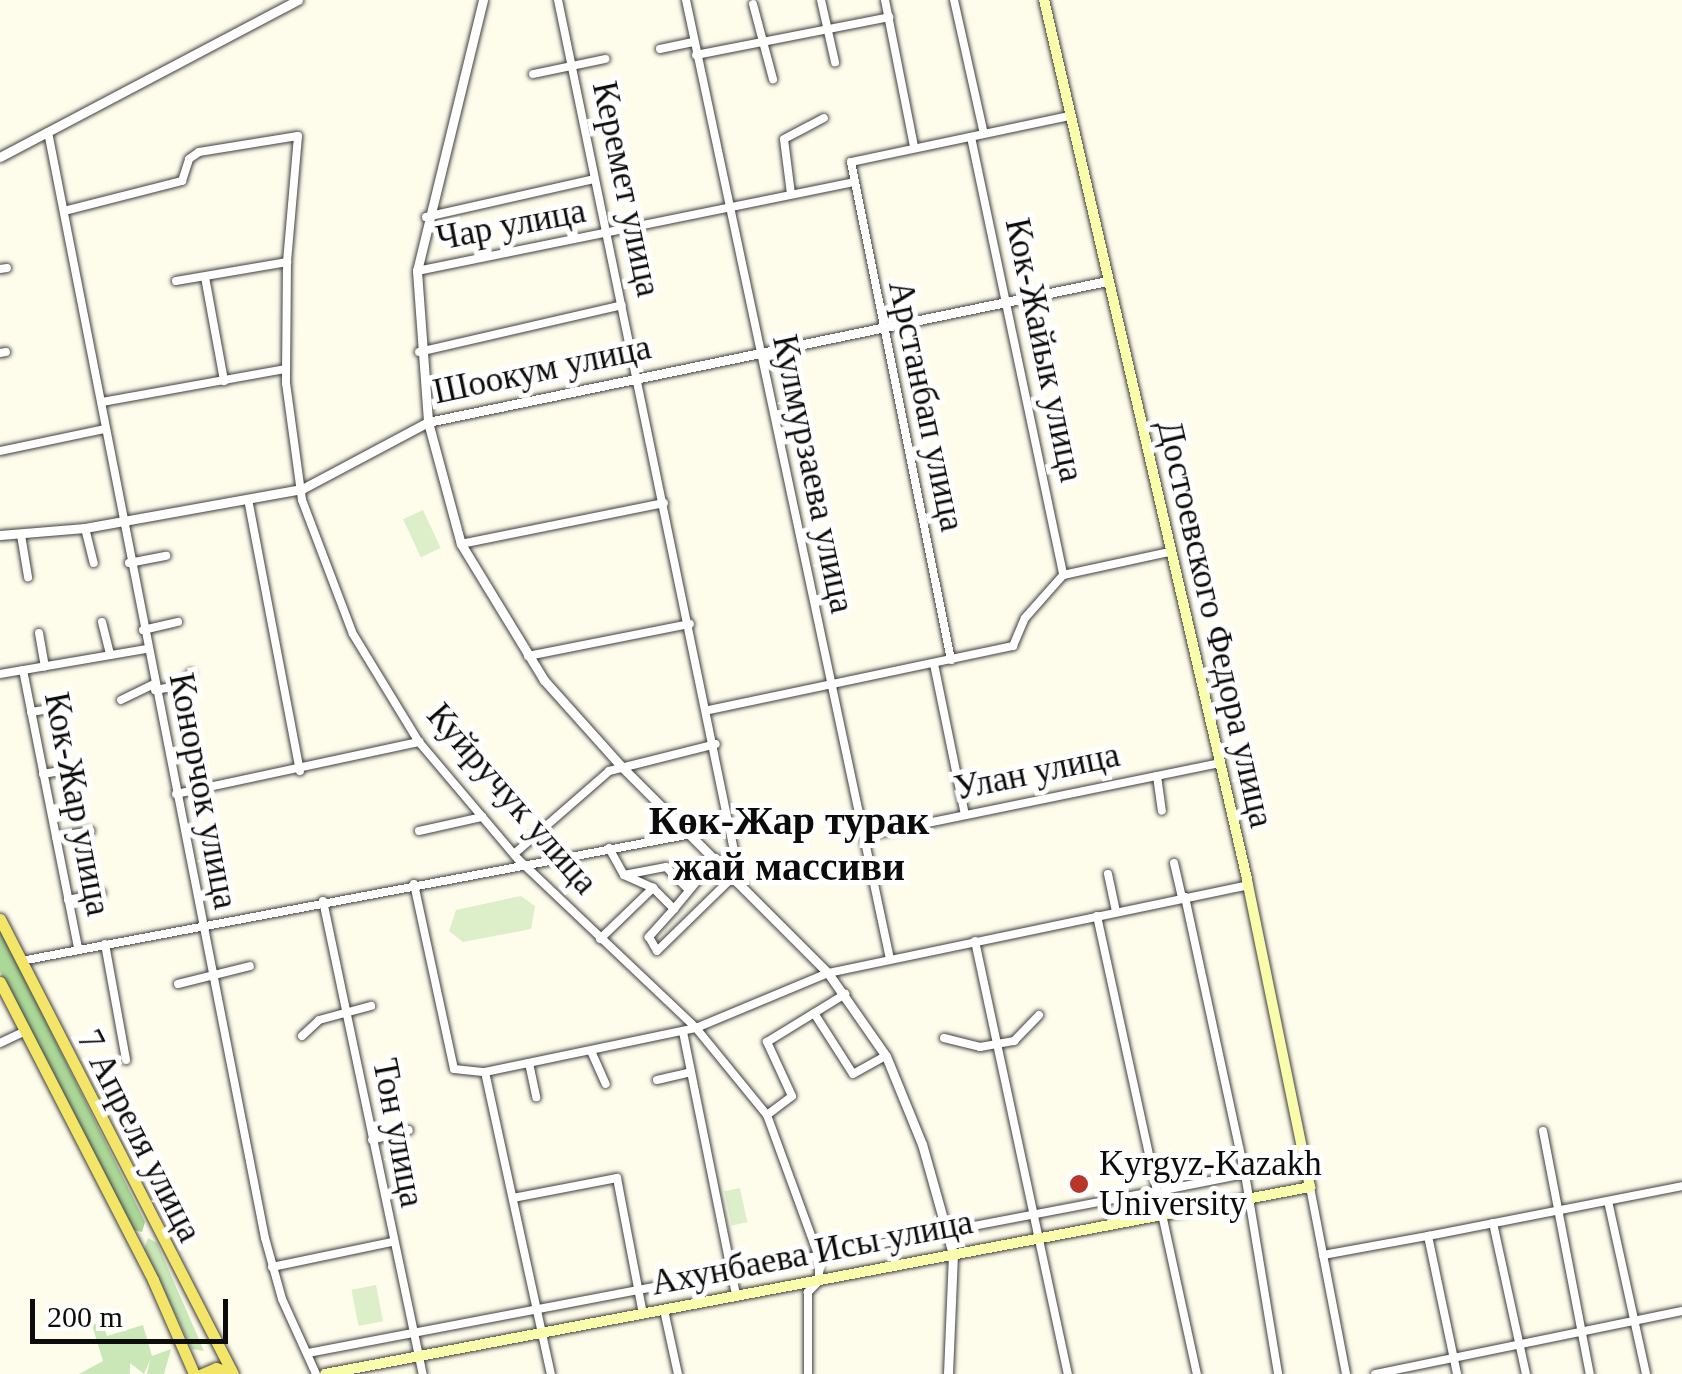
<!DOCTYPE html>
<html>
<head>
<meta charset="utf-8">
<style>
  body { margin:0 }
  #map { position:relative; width:1682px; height:1374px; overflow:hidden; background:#fefdec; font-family:"Times New Roman",serif }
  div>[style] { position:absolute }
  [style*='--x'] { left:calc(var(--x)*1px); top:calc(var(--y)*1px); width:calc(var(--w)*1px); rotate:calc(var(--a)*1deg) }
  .green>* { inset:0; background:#c9e7b7 }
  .forest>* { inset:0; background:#abd797 }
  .pitch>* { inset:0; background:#dcefc9; transform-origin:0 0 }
  .roads { filter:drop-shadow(0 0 2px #3f3f3f) drop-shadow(0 0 2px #3f3f3f) }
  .minor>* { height:8px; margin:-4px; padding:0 4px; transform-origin:4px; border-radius:4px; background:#fff }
  .tertiary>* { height:9px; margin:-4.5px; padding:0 4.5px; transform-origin:4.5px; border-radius:4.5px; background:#fff }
  .secondary>* { height:10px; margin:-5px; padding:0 5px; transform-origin:5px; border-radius:5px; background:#f9fcaa }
  .primary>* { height:11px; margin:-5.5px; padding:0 5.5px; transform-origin:5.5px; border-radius:5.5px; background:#f3e567 }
  .dots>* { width:28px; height:28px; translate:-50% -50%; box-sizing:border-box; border:5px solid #fff; border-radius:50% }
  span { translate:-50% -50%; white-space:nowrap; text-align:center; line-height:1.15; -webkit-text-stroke:10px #fff; paint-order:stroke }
  .street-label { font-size:35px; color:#0c0c0c }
  .poi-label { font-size:35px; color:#0c0c0c }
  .left { translate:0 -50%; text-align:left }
  .quarter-label { font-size:40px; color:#0c0c0c; font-weight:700 }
  .scale { position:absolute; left:30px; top:1299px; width:198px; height:45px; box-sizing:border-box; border:5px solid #0c0c0c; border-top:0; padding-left:12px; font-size:30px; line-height:35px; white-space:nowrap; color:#0c0c0c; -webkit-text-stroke:8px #fff; paint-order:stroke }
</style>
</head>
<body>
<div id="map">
  <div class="green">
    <div style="clip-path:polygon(148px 1238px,157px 1243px,204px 1351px,192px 1349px,144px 1249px)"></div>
    <div style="clip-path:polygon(102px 1322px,107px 1336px,143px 1325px,152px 1356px,171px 1349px,164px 1374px,147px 1374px,150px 1360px,144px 1374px,130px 1363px,130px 1374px,79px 1374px,103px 1361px,92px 1325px)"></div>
  </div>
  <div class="forest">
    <div style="clip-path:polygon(0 929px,145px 1222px,142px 1232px,134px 1230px,0 972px)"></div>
  </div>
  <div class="pitch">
    <div style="left:423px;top:510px;width:42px;height:22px;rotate:65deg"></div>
    <div style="clip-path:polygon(521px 896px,535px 906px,531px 929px,463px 942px,449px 931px,456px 910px)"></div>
    <div style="left:740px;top:1188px;width:35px;height:16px;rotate:78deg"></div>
    <div style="left:376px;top:1285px;width:37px;height:25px;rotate:79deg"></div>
  </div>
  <div class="roads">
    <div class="minor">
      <div style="--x:558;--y:0;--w:899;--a:78.31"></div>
      <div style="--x:686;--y:0;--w:980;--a:77.99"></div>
      <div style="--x:821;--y:0;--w:64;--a:77.3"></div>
      <div style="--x:885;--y:0;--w:150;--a:78.8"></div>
      <div style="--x:954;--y:0;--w:133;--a:77.4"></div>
      <div style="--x:753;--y:4;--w:78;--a:75.1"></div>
      <div style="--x:660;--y:49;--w:35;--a:-12"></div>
      <div style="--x:696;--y:55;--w:197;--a:-11.1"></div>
      <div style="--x:533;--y:74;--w:74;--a:-11.8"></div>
      <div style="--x:48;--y:132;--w:1127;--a:78.9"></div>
      <div style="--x:265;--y:1238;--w:63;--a:74.4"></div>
      <div style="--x:282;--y:1299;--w:82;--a:65.6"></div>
      <div style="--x:971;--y:137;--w:448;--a:78.1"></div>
      <div style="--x:791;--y:194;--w:55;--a:-97.3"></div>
      <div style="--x:784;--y:139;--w:45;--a:-27.7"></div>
      <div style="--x:68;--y:210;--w:118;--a:-14.3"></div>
      <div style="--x:182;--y:181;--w:23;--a:-72"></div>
      <div style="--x:189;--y:159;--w:12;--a:-35"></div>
      <div style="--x:199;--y:152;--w:100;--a:-9.2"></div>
      <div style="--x:298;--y:136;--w:126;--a:95"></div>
      <div style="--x:287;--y:262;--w:121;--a:90.5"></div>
      <div style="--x:286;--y:383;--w:118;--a:82.2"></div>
      <div style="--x:302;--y:500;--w:143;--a:69.2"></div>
      <div style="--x:353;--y:634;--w:127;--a:58.6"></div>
      <div style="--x:419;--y:742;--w:153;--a:49.8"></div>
      <div style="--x:518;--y:859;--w:245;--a:43.5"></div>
      <div style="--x:696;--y:1028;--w:112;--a:50.8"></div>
      <div style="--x:767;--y:1115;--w:151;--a:69.9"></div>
      <div style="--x:819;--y:1257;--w:24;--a:90"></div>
      <div style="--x:819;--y:1281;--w:16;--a:135"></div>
      <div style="--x:808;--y:1292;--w:82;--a:90"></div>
      <div style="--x:426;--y:217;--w:172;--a:-12.7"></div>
      <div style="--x:0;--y:269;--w:7;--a:-8"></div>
      <div style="--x:417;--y:271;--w:442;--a:-11.5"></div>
      <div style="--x:205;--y:277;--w:106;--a:79.6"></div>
      <div style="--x:176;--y:281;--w:113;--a:-9.7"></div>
      <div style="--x:419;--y:352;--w:208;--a:-13"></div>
      <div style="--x:0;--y:353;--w:6;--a:-9"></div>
      <div style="--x:102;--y:402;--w:187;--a:-10.2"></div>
      <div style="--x:0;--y:451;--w:106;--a:-11.9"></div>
      <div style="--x:248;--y:499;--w:277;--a:79.2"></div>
      <div style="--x:85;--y:528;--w:36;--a:76"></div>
      <div style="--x:21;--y:535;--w:43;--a:80.5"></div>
      <div style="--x:461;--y:544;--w:207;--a:-11.4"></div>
      <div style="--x:129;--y:563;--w:38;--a:-11"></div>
      <div style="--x:102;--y:622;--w:34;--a:76"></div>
      <div style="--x:143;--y:630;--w:36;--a:-13"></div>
      <div style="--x:39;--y:633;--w:34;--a:80"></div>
      <div style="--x:528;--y:656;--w:165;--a:-11.2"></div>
      <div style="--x:951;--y:660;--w:508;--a:-101.35"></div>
      <div style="--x:851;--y:162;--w:224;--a:-11.9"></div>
      <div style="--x:934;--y:664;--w:154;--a:78.4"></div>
      <div style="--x:23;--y:670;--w:284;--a:78.8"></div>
      <div style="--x:0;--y:674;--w:149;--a:-9.7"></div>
      <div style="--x:155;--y:690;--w:27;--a:-10"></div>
      <div style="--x:182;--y:685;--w:15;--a:-53"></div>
      <div style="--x:121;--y:700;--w:37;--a:-26"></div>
      <div style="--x:709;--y:710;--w:311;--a:-11.9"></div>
      <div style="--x:1013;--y:646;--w:30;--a:-67"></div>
      <div style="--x:1025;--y:618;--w:57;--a:-48.5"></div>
      <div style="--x:1063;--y:575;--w:108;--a:-12.2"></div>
      <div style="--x:31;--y:712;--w:31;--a:-9"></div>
      <div style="--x:43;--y:774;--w:29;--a:-10"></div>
      <div style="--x:1157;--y:776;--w:35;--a:82"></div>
      <div style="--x:176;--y:794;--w:249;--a:-12.1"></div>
      <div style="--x:419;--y:831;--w:65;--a:-12.5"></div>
      <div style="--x:864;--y:836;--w:364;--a:-11.6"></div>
      <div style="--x:56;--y:837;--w:35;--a:-10"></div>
      <div style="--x:609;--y:848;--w:31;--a:61"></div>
      <div style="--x:624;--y:875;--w:32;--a:24"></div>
      <div style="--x:653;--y:888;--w:30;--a:45"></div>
      <div style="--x:674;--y:909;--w:66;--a:-50.5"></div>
      <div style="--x:514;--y:854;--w:126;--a:-41.1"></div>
      <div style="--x:609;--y:771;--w:110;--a:-14.2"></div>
      <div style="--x:1174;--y:863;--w:36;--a:77"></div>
      <div style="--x:1108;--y:874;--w:39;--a:78"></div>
      <div style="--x:624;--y:875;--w:43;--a:-10.8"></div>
      <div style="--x:666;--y:867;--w:28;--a:45"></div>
      <div style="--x:414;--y:884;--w:189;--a:77.8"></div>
      <div style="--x:454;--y:1069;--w:31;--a:6"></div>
      <div style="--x:485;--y:1072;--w:309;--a:77.7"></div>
      <div style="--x:1185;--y:897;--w:283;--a:77.8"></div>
      <div style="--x:1245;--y:1174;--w:203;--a:80.6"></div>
      <div style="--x:68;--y:900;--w:34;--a:-12"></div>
      <div style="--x:323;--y:901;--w:483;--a:78.1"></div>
      <div style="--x:674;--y:909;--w:38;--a:132"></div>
      <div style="--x:649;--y:937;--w:16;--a:60"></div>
      <div style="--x:657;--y:951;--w:109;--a:-44.3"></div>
      <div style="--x:1097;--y:916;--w:469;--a:77.7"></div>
      <div style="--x:600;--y:939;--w:74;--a:-43.9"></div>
      <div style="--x:975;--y:941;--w:443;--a:77.9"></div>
      <div style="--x:105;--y:944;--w:118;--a:79.7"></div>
      <div style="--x:21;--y:961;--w:683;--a:-10.72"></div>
      <div style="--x:178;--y:984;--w:74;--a:-14"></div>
      <div style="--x:814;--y:1013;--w:72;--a:57.4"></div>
      <div style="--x:853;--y:1074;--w:38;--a:-29"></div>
      <div style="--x:683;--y:1032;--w:269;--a:78.6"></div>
      <div style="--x:302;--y:1036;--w:23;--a:-43"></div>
      <div style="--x:319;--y:1020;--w:54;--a:-15.1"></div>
      <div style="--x:944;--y:1038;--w:37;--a:14"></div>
      <div style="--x:980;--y:1047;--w:35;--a:-10"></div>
      <div style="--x:1014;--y:1041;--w:36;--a:-46"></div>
      <div style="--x:0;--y:1043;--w:29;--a:-25"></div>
      <div style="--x:591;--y:1051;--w:36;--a:66"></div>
      <div style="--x:529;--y:1063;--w:35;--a:78"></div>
      <div style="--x:485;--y:1072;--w:216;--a:-11.8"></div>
      <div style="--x:696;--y:1028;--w:143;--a:-22.6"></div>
      <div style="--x:828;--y:973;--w:430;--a:-11.8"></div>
      <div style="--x:657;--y:1080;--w:35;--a:-13"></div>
      <div style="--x:767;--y:1115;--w:31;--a:-37"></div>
      <div style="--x:792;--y:1096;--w:60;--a:-114.8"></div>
      <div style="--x:767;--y:1042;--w:92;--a:-31.6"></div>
      <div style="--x:1543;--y:1131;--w:248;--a:79.1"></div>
      <div style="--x:372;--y:1140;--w:38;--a:-15"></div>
      <div style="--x:1310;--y:1187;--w:190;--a:79.1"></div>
      <div style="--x:1164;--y:1190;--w:83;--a:-11.2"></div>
      <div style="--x:513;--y:1198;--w:106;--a:-10.9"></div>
      <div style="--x:617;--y:1178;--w:138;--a:79.2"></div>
      <div style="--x:1608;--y:1201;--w:177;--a:77.6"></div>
      <div style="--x:1493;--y:1223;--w:155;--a:77.7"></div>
      <div style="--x:1428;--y:1236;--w:259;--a:-11.1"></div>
      <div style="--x:1323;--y:1255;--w:107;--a:-10.3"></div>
      <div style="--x:1428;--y:1236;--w:141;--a:78.1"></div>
      <div style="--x:272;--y:1267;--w:123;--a:-11.8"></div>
      <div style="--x:664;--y:1310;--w:66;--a:77.7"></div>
      <div style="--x:308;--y:1353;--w:858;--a:-10.81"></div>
      <div style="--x:1375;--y:1374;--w:313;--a:-11.6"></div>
    </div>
    <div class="tertiary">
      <div style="--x:483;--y:0;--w:279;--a:103.7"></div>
      <div style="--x:417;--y:271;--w:151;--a:85.8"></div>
      <div style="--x:428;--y:422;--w:126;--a:74.9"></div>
      <div style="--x:461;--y:544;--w:159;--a:58.6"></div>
      <div style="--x:544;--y:680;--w:114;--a:48.2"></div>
      <div style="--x:620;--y:765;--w:294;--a:45"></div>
      <div style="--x:828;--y:973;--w:101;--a:55.1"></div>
      <div style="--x:886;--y:1056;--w:95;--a:67.8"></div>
      <div style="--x:922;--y:1144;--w:114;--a:74.3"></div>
      <div style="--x:953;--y:1254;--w:120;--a:92.4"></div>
      <div style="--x:0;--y:157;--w:337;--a:-27.8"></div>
      <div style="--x:0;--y:535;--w:85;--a:-4.7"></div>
      <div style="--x:85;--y:528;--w:220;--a:-10.2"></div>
      <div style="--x:302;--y:489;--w:143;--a:-28"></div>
      <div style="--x:428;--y:422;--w:693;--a:-11.73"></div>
    </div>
    <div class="secondary">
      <div style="--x:325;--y:1374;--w:1003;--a:-10.75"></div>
      <div style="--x:1310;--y:1187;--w:314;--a:-101.6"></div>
      <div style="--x:1247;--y:879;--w:902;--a:-103"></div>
    </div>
    <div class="primary">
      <div style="--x:0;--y:919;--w:511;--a:62.88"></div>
      <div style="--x:0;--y:982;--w:335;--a:62.8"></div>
      <div style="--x:153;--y:1280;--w:103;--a:66.4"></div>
      <div style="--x:202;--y:1374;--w:15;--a:-23"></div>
      <div style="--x:216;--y:1368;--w:17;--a:21"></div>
    </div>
  </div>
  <div class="dots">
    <div style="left:1079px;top:1184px;background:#b7372a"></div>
  </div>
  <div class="street-label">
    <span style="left:626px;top:189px;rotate:78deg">Керемет улица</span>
    <span style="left:511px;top:225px;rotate:-11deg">Чар улица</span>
    <span style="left:1044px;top:350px;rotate:78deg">Кок-Жайык улица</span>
    <span style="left:542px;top:370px;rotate:-12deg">Шоокум улица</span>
    <span style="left:926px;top:406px;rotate:78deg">Арстанбап улица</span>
    <span style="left:813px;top:474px;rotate:78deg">Кулмурзаева улица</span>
    <span style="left:1215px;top:624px;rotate:77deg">Достоевского Федора улица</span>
    <span style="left:1037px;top:772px;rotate:-12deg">Улан улица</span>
    <span style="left:203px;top:791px;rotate:79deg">Конорчок улица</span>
    <span style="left:512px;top:799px;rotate:49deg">Куйручук улица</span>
    <span style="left:77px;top:804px;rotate:79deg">Кок-Жар улица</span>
    <span style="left:398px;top:1133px;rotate:79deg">Тон улица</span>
    <span style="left:139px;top:1136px;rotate:63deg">7 Апреля улица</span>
    <span style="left:812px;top:1253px;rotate:-11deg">Ахунбаева Исы улица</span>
  </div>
  <div class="poi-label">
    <span class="left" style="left:1099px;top:1184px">Kyrgyz-Kazakh<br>University</span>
  </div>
  <div class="quarter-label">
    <span style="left:789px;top:844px">Көк-Жар турак<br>жай массиви</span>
  </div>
  <div class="scale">200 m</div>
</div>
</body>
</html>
